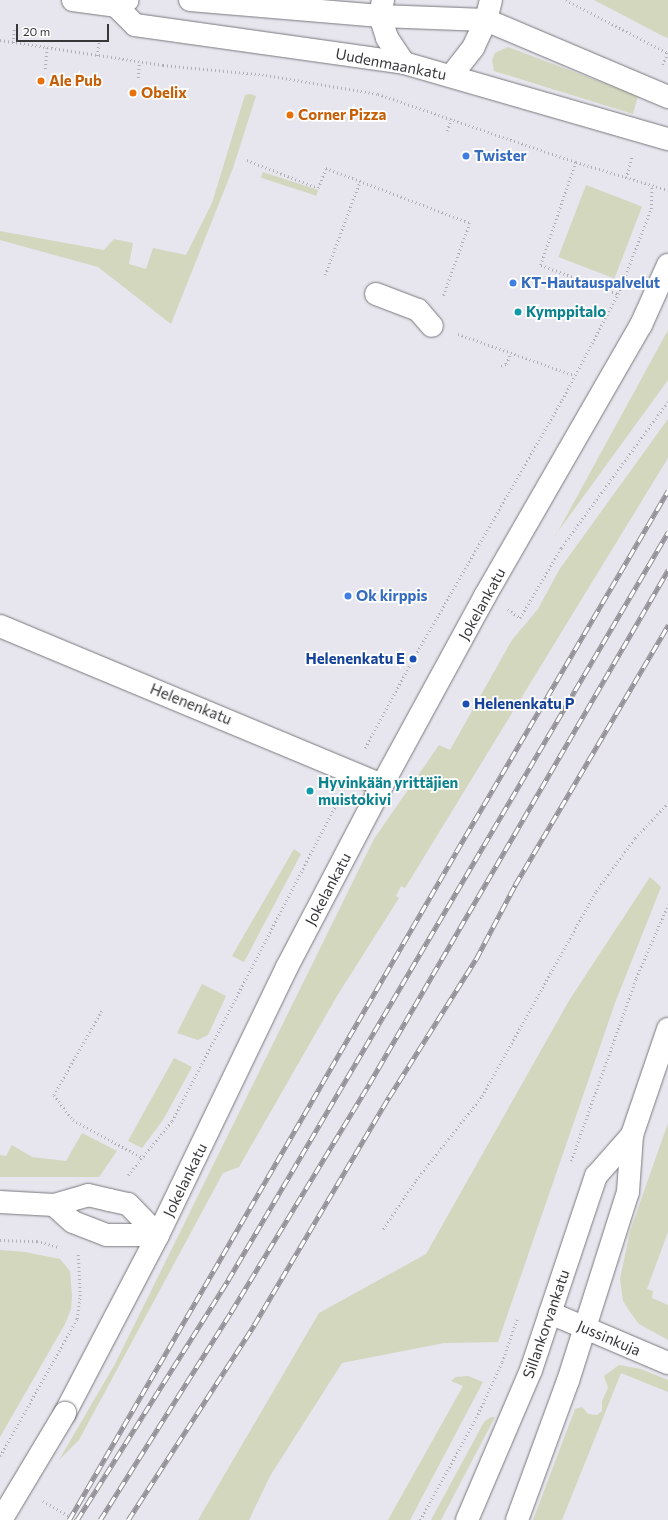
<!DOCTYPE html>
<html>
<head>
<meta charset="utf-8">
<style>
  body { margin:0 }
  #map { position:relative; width:668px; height:1520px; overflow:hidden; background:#e7e5ed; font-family:Commissioner,sans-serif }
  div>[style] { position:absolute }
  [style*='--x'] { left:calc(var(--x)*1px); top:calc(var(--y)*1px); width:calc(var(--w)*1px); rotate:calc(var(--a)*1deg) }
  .green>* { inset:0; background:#d3d7be; transform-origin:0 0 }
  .path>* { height:2.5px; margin-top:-1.25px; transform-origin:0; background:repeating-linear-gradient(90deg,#b2b0b7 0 1px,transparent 0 4px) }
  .roads { filter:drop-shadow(0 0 1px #7a787f) drop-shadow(0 0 1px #7a787f) }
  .minor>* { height:22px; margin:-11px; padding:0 11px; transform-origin:11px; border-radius:11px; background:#fff }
  .major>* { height:22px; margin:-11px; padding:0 11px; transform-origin:11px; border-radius:11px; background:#fff }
  .rail>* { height:4.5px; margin-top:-2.25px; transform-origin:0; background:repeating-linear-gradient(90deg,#fff 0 9px,#949298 0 18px); box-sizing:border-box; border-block:1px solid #949298 }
  .bridges { filter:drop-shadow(0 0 1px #7a787f) drop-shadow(0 0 1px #7a787f) }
  .minor-bridge>* { height:22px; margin:-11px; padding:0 11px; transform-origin:11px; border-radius:11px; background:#fff }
  .dots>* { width:11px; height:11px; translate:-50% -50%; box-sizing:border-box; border:2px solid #fff; border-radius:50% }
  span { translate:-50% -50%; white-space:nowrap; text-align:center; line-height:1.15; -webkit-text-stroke:3.5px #fff; paint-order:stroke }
  .street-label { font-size:15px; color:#373639 }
  .food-label { font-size:15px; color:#c56008; font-weight:700 }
  .left { translate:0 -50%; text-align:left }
  .shop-label { font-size:15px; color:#366cbe; font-weight:700 }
  .culture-label { font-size:15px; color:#0d838f; font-weight:700 }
  .transit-label { font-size:15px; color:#164399; font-weight:700 }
  .right { translate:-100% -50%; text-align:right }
  .scale { position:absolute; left:16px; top:24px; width:93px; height:18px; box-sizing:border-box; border:2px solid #373639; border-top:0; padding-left:5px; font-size:12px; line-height:14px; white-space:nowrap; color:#373639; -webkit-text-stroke:3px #fff; paint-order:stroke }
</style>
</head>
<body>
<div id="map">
  <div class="green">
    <div style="clip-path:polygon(594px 0,668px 0,668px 38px,661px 35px)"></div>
    <div style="clip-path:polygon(508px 47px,638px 96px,633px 114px,494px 71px,492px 60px,495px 53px)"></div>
    <div style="clip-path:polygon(250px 94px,256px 96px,233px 168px,171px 324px,98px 267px,0 240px,0 231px,104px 250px,114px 239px,133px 243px,129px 264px,146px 269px,153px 248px,186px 255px,212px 203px,245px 95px)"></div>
    <div style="left:263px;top:172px;width:58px;height:6px;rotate:18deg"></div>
    <div style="left:586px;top:185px;width:60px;height:77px;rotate:21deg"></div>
    <div style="clip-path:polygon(668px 330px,668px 380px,554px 537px,556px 535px)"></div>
    <div style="clip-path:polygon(668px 419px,668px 458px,405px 888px,401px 886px,396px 896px,399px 898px,337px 996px,239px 1167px,223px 1173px,79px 1440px,59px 1460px,115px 1364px,374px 839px,439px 745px,450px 750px,512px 640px,538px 609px,559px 570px)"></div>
    <div style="clip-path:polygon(294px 849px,301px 854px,244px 962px,232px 956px)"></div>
    <div style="clip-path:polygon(650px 877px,661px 887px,615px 1003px,498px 1342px,444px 1343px,342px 1363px,270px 1476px,249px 1520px,198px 1520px,319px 1313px,426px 1254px,570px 999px)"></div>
    <div style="clip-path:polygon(202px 984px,226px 996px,208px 1035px,198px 1040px,177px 1033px)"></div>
    <div style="clip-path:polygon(174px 1058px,192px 1067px,163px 1120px,142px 1148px,128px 1141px)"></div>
    <div style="clip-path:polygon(668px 1123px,668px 1232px,647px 1289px,653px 1291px,652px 1298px,668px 1305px,668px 1340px,639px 1324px,630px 1312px,623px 1301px,620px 1279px,630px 1231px)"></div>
    <div style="clip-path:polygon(82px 1133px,117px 1151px,99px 1177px,0 1177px,0 1155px,6px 1156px,12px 1145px,32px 1157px,66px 1161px)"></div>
    <div style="clip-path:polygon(0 1250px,25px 1252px,60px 1259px,70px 1271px,72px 1296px,71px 1309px,65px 1324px,0 1437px)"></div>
    <div style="clip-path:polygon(619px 1365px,641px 1369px,668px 1380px,668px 1392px,621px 1373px,562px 1520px,533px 1520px,575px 1409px,582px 1407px,588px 1414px,597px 1415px,602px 1411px,602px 1401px,608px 1388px,604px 1376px)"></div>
    <div style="clip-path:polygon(468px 1376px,483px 1382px,410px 1520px,388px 1520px,463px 1386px,451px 1381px,456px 1377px)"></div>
    <div style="clip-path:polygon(491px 1417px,495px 1417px,441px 1520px,431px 1520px,484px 1422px)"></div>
  </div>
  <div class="path">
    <div style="--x:566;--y:0;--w:115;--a:27.5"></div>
    <div style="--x:668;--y:53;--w:13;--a:113"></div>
    <div style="--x:0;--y:40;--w:165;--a:8.7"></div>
    <div style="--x:163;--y:65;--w:103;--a:5.5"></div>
    <div style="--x:266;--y:75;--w:114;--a:9.6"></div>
    <div style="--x:378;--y:94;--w:209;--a:19"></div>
    <div style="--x:576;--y:162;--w:96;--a:16.9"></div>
    <div style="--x:13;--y:43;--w:16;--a:-86"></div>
    <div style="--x:97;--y:56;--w:15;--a:-82"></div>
    <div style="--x:45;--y:69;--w:21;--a:-85"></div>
    <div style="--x:138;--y:78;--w:16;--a:-86"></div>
    <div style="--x:447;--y:131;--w:13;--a:-72"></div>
    <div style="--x:247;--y:160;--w:76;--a:21.5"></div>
    <div style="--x:318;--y:188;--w:22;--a:-68"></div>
    <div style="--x:326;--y:168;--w:154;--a:20.9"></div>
    <div style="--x:470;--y:223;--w:79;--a:110"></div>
    <div style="--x:576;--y:162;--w:109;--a:108.8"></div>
    <div style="--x:541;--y:265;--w:82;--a:20.6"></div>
    <div style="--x:626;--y:178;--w:23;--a:-75"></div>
    <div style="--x:325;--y:275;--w:100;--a:-69.6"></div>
    <div style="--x:458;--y:334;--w:123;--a:19.5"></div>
    <div style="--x:501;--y:366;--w:5;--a:-22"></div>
    <div style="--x:506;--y:364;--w:12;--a:-66"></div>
    <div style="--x:508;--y:609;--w:15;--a:37"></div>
    <div style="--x:520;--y:618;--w:81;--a:-59.6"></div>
    <div style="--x:561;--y:548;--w:182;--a:-53.9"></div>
    <div style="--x:365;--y:748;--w:101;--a:-61.7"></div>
    <div style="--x:413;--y:659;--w:299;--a:-60.1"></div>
    <div style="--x:562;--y:400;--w:120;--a:-62.2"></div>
    <div style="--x:618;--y:294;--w:91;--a:-68.8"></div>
    <div style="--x:651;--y:209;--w:23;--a:-88"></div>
    <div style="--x:102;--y:1011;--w:97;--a:119.7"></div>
    <div style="--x:54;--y:1095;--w:31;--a:53"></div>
    <div style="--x:73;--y:1120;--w:80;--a:28.5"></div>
    <div style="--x:571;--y:1161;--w:194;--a:-70.4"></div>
    <div style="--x:636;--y:978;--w:80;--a:-66.3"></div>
    <div style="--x:128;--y:1175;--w:70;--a:-50.8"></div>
    <div style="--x:172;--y:1121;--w:365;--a:-62.6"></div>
    <div style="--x:383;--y:1229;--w:59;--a:-56"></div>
    <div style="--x:416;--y:1180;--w:107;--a:-51.8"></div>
    <div style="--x:482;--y:1096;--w:235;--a:-60.9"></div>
    <div style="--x:596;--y:891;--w:66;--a:-53.7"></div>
    <div style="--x:635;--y:838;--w:48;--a:-46.7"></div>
    <div style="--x:0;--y:1240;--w:37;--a:2"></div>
    <div style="--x:37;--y:1241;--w:23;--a:15"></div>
    <div style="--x:0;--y:1456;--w:157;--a:-60.7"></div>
    <div style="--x:77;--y:1319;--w:23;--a:-83"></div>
    <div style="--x:80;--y:1296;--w:43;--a:-92.7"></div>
    <div style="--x:43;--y:1501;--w:38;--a:30"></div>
    <div style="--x:420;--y:1520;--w:116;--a:-61.2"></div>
    <div style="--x:476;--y:1418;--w:62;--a:-65.1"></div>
    <div style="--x:502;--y:1362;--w:46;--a:-70.8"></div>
  </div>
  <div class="roads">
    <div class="minor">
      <div style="--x:383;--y:0;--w:16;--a:101"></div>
      <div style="--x:380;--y:16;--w:23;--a:72"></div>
      <div style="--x:387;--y:38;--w:30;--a:56"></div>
      <div style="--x:451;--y:76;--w:36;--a:-52"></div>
      <div style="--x:473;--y:48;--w:31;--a:-65"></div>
      <div style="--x:486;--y:20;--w:21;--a:-76"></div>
      <div style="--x:376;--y:294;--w:45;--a:20.9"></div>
      <div style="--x:418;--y:310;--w:21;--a:49"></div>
      <div style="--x:0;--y:626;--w:414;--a:22.6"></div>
      <div style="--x:0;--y:1202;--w:54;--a:3.2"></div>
      <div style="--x:54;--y:1205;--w:35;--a:-16"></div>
      <div style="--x:88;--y:1195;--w:22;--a:13"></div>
      <div style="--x:109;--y:1200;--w:19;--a:12"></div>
      <div style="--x:128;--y:1204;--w:43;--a:45.9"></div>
      <div style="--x:54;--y:1205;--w:25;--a:42"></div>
      <div style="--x:73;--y:1222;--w:36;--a:21"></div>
      <div style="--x:107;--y:1235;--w:51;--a:0"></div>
      <div style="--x:550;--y:1313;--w:128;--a:23"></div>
      <div style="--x:65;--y:1413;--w:201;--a:-62.4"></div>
      <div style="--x:158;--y:1235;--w:297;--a:-64.3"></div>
      <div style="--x:287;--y:967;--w:205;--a:-62.4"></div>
      <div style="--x:382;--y:785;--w:215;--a:-61.4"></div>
      <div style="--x:485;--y:596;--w:313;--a:-60.1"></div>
      <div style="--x:641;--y:325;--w:66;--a:-65.8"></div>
    </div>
    <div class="major">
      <div style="--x:73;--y:0;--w:43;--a:7.9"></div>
      <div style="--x:116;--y:6;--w:13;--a:-27"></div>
      <div style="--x:190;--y:0;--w:191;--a:4.8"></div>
      <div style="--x:380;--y:16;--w:106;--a:2.2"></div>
      <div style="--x:486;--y:20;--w:198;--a:22.9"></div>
      <div style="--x:116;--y:6;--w:27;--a:45"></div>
      <div style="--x:135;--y:25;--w:272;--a:8"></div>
      <div style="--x:404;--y:63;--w:275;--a:16.1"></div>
      <div style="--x:467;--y:1520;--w:163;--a:-66.9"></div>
      <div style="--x:531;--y:1370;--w:205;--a:-71.5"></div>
      <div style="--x:596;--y:1176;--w:55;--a:-48.7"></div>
      <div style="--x:517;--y:1520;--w:148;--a:-69.9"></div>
      <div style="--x:568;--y:1381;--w:198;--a:-72.4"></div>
      <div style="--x:628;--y:1192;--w:57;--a:-86"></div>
      <div style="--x:632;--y:1135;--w:112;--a:-71.2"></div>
    </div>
  </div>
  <div class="rail">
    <div style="--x:69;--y:1520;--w:772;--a:-59.91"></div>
    <div style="--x:456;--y:852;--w:419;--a:-59.6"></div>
    <div style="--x:77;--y:1520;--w:284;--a:-57.8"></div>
    <div style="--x:228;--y:1280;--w:868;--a:-59.53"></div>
    <div style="--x:100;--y:1520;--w:246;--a:-57.8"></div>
    <div style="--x:231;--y:1312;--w:267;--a:-58.8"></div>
    <div style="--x:369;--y:1084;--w:595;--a:-59.81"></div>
    <div style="--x:128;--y:1520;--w:232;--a:-57.1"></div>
    <div style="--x:254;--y:1325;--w:265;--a:-59.4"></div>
    <div style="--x:389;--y:1097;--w:163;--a:-57.8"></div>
    <div style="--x:476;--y:959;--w:84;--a:-62.2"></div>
    <div style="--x:515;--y:885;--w:302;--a:-59.5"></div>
  </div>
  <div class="bridges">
    <div class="minor-bridge">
      <div style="--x:1;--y:1520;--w:125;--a:-59.1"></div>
    </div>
  </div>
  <div class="dots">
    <div style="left:41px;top:81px;background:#e8710a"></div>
    <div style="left:133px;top:93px;background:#e8710a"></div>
    <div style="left:290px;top:115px;background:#e8710a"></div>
    <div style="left:466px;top:156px;background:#3f7fe0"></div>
    <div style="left:513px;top:283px;background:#3f7fe0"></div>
    <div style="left:518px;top:312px;background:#0f9aa8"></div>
    <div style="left:348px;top:596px;background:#3f7fe0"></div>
    <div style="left:413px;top:659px;background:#1a4fb4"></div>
    <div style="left:466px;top:704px;background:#1a4fb4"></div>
    <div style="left:310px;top:791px;background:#0f9aa8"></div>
  </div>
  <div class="street-label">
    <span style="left:391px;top:64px;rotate:11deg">Uudenmaankatu</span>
    <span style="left:482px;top:604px;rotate:-61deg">Jokelankatu</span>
    <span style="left:191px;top:704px;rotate:22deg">Helenenkatu</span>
    <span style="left:328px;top:889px;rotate:-62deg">Jokelankatu</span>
    <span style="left:185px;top:1180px;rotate:-64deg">Jokelankatu</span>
    <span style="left:546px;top:1324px;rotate:-71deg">Sillankorvankatu</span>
    <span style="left:609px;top:1338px;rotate:23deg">Jussinkuja</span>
  </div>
  <div class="food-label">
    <span class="left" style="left:49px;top:81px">Ale Pub</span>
    <span class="left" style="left:141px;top:93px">Obelix</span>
    <span class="left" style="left:298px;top:115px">Corner Pizza</span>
  </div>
  <div class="shop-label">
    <span class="left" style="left:474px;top:156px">Twister</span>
    <span class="left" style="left:521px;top:283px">KT-Hautauspalvelut</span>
    <span class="left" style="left:356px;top:596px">Ok kirppis</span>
  </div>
  <div class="culture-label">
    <span class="left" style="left:526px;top:312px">Kymppitalo</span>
    <span class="left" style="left:318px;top:791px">Hyvinkään yrittäjien<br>muistokivi</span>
  </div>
  <div class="transit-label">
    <span class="right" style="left:405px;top:659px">Helenenkatu E</span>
    <span class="left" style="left:474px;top:704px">Helenenkatu P</span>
  </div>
  <div class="scale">20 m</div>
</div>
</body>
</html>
